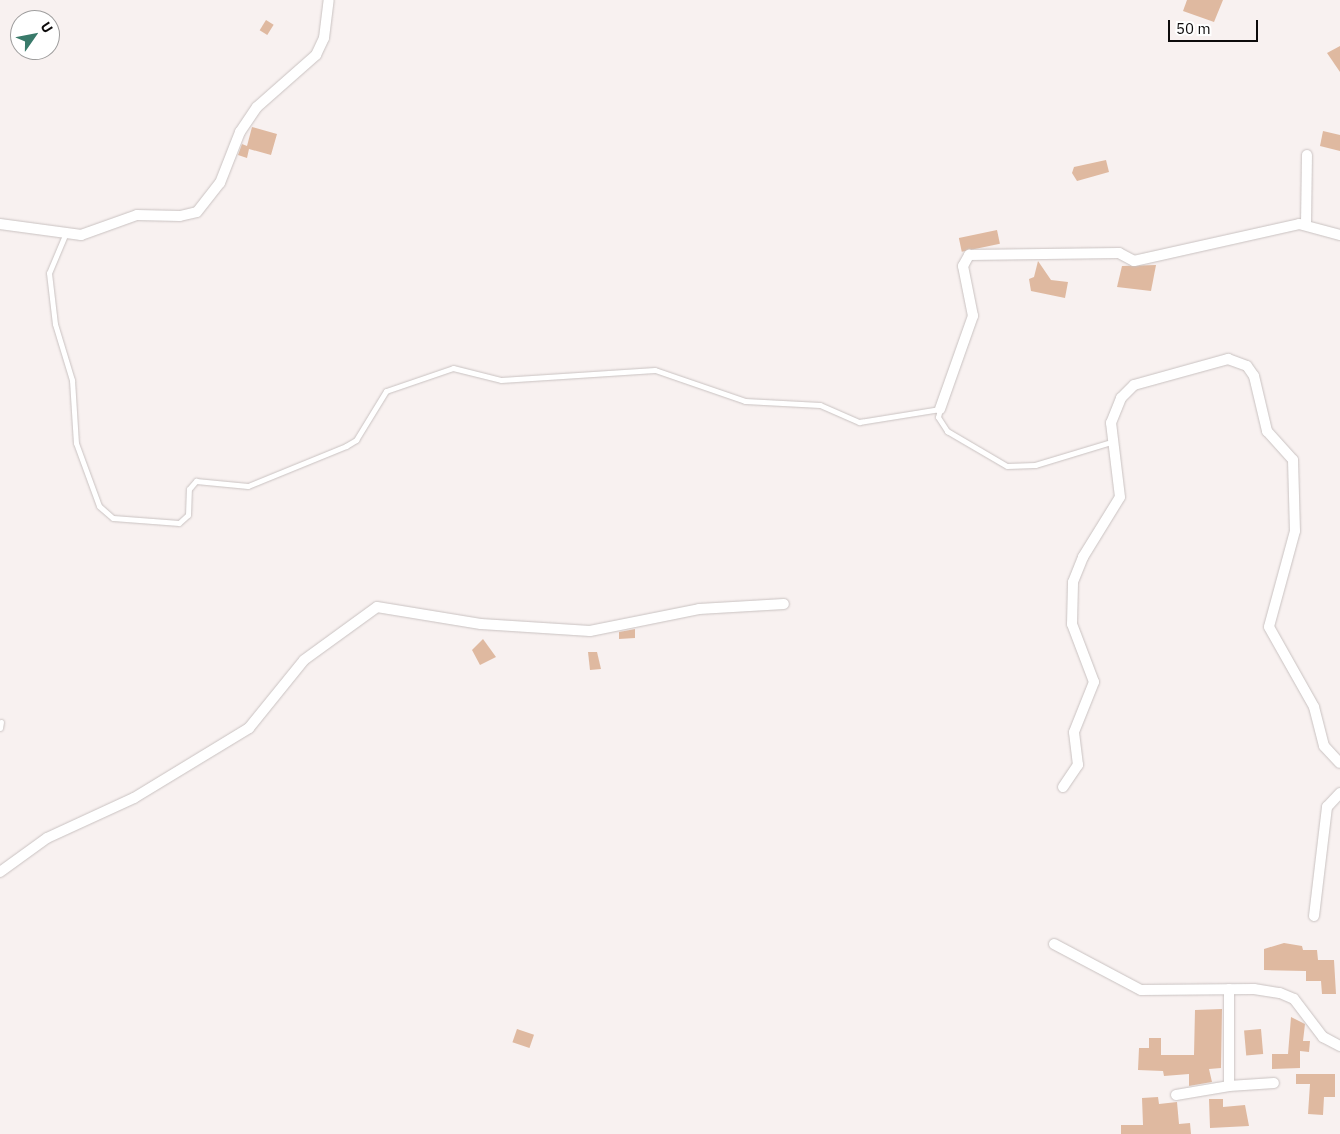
<!DOCTYPE html>
<html>
<head>
<meta charset="utf-8">
<style>
  body { margin:0 }
  #map { position:relative; width:1340px; height:1134px; overflow:hidden; background:#f8f1f0; font-family:"IBM Plex Sans",sans-serif }
  div>[style] { position:absolute }
  [style*='--x'] { left:calc(var(--x)*1px); top:calc(var(--y)*1px); width:calc(var(--w)*1px); rotate:calc(var(--a)*1deg) }
  .building>* { inset:0; background:#dfb9a0; transform-origin:0 0 }
  .roads { filter:drop-shadow(0 0 1px #c9c2c1) drop-shadow(0 0 1px #c9c2c1) }
  .service>* { height:5px; margin:-2.5px; padding:0 2.5px; transform-origin:2.5px; border-radius:2.5px; background:#fff }
  .minor>* { height:10px; margin:-5px; padding:0 5px; transform-origin:5px; border-radius:5px; background:#fff }
  span { translate:-50% -50%; white-space:nowrap; text-align:center; line-height:1.15; -webkit-text-stroke:4.5px #fff; paint-order:stroke }
  .north { position:absolute; left:10px; top:10px; width:50px; height:50px; box-sizing:border-box; background:#fff; border:1px solid #9e9d9d; border-radius:50%; rotate:57deg; font-size:14px; font-weight:700; line-height:20px; text-align:center; color:#0d0b0b }
  .north::after { content:''; display:block; margin:auto; width:18px; height:22px; background:#397a6a; clip-path:polygon(50% 0,100% 100%,50% 72%,0 100%) }
  .scale { position:absolute; left:1168px; top:20px; width:90px; height:22px; box-sizing:border-box; border:2px solid #0d0b0b; border-top:0; padding-left:6px; font-size:15px; line-height:18px; white-space:nowrap; color:#0d0b0b; -webkit-text-stroke:4px #fff; paint-order:stroke }
</style>
</head>
<body>
<div id="map">
  <div class="building">
    <div style="clip-path:polygon(1187px 0,1223px 0,1214px 22px,1183px 11px)"></div>
    <div style="left:266px;top:20px;width:9px;height:12px;rotate:32deg"></div>
    <div style="clip-path:polygon(1340px 46px,1340px 72px,1327px 53px)"></div>
    <div style="clip-path:polygon(252px 127px,277px 134px,271px 155px,249px 149px,247px 158px,238px 155px,242px 144px,247px 146px)"></div>
    <div style="clip-path:polygon(1323px 131px,1340px 135px,1340px 151px,1320px 146px)"></div>
    <div style="clip-path:polygon(1106px 160px,1109px 172px,1077px 181px,1072px 173px,1074px 167px)"></div>
    <div style="left:997px;top:230px;width:14px;height:39px;rotate:78deg"></div>
    <div style="clip-path:polygon(1038px 261px,1051px 280px,1068px 282px,1065px 298px,1031px 291px,1029px 279px,1034px 277px)"></div>
    <div style="clip-path:polygon(1156px 265px,1151px 291px,1117px 287px,1122px 266px)"></div>
    <div style="clip-path:polygon(635px 629px,635px 638px,619px 639px,619px 632px)"></div>
    <div style="clip-path:polygon(483px 639px,496px 657px,480px 665px,472px 650px)"></div>
    <div style="clip-path:polygon(588px 652px,597px 652px,601px 669px,590px 670px)"></div>
    <div style="clip-path:polygon(1284px 943px,1302px 946px,1303px 950px,1317px 950px,1318px 960px,1334px 960px,1336px 994px,1322px 994px,1321px 981px,1306px 981px,1306px 971px,1264px 970px,1264px 949px)"></div>
    <div style="clip-path:polygon(1222px 1009px,1221px 1068px,1209px 1069px,1212px 1082px,1189px 1086px,1189px 1074px,1164px 1076px,1163px 1071px,1138px 1070px,1139px 1048px,1149px 1048px,1149px 1038px,1161px 1038px,1161px 1055px,1194px 1055px,1195px 1010px)"></div>
    <div style="clip-path:polygon(1291px 1017px,1305px 1024px,1303px 1041px,1310px 1041px,1309px 1052px,1300px 1051px,1300px 1068px,1272px 1069px,1272px 1054px,1288px 1054px)"></div>
    <div style="left:517px;top:1029px;width:18px;height:14px;rotate:19deg"></div>
    <div style="left:1261px;top:1029px;width:25px;height:17px;rotate:85deg"></div>
    <div style="clip-path:polygon(1296px 1074px,1335px 1074px,1335px 1097px,1324px 1097px,1323px 1115px,1308px 1114px,1310px 1084px,1296px 1084px)"></div>
    <div style="clip-path:polygon(1158px 1097px,1159px 1104px,1177px 1102px,1179px 1124px,1190px 1123px,1191px 1134px,1121px 1134px,1121px 1125px,1143px 1125px,1142px 1098px)"></div>
    <div style="clip-path:polygon(1209px 1099px,1223px 1099px,1223px 1107px,1245px 1105px,1249px 1126px,1210px 1128px)"></div>
  </div>
  <div class="roads">
    <div class="service">
      <div style="--x:65;--y:235;--w:41;--a:112.8"></div>
      <div style="--x:49;--y:273;--w:51;--a:83.3"></div>
      <div style="--x:55;--y:324;--w:59;--a:73.1"></div>
      <div style="--x:72;--y:380;--w:63;--a:86.4"></div>
      <div style="--x:76;--y:443;--w:67;--a:69.9"></div>
      <div style="--x:99;--y:506;--w:18;--a:41"></div>
      <div style="--x:113;--y:518;--w:66;--a:4.3"></div>
      <div style="--x:179;--y:523;--w:12;--a:-42"></div>
      <div style="--x:188;--y:515;--w:26;--a:-88"></div>
      <div style="--x:189;--y:489;--w:11;--a:-49"></div>
      <div style="--x:196;--y:481;--w:52;--a:5.5"></div>
      <div style="--x:248;--y:486;--w:106;--a:-22.2"></div>
      <div style="--x:346;--y:446;--w:12;--a:-31"></div>
      <div style="--x:356;--y:440;--w:57;--a:-58.5"></div>
      <div style="--x:386;--y:391;--w:71;--a:-18.9"></div>
      <div style="--x:453;--y:368;--w:49;--a:14"></div>
      <div style="--x:501;--y:380;--w:154;--a:-3.7"></div>
      <div style="--x:655;--y:370;--w:95;--a:19"></div>
      <div style="--x:745;--y:401;--w:75;--a:3.1"></div>
      <div style="--x:820;--y:405;--w:43;--a:23.6"></div>
      <div style="--x:859;--y:422;--w:82;--a:-9.1"></div>
      <div style="--x:940;--y:409;--w:8;--a:104"></div>
      <div style="--x:938;--y:417;--w:17;--a:57"></div>
      <div style="--x:947;--y:431;--w:69;--a:30.3"></div>
      <div style="--x:1007;--y:466;--w:28;--a:-2"></div>
      <div style="--x:1035;--y:465;--w:79;--a:-16.8"></div>
      <div style="--x:0;--y:728;--w:6;--a:-81"></div>
    </div>
    <div class="minor">
      <div style="--x:0;--y:224;--w:82;--a:7.7"></div>
      <div style="--x:81;--y:235;--w:59;--a:-19.7"></div>
      <div style="--x:137;--y:215;--w:43;--a:1.3"></div>
      <div style="--x:180;--y:216;--w:17;--a:-13"></div>
      <div style="--x:197;--y:212;--w:37;--a:-52"></div>
      <div style="--x:220;--y:183;--w:55;--a:-68.6"></div>
      <div style="--x:240;--y:132;--w:30;--a:-56"></div>
      <div style="--x:257;--y:107;--w:79;--a:-41.4"></div>
      <div style="--x:316;--y:55;--w:19;--a:-65"></div>
      <div style="--x:324;--y:38;--w:38;--a:-83"></div>
      <div style="--x:1306;--y:225;--w:70;--a:-89.2"></div>
      <div style="--x:940;--y:409;--w:99;--a:-70.5"></div>
      <div style="--x:973;--y:316;--w:51;--a:-101.3"></div>
      <div style="--x:963;--y:266;--w:13;--a:-61"></div>
      <div style="--x:969;--y:255;--w:150;--a:-0.8"></div>
      <div style="--x:1119;--y:253;--w:17;--a:28"></div>
      <div style="--x:1134;--y:261;--w:169;--a:-12.6"></div>
      <div style="--x:1299;--y:224;--w:42;--a:15"></div>
      <div style="--x:1063;--y:787;--w:27;--a:-56"></div>
      <div style="--x:1078;--y:765;--w:33;--a:-97"></div>
      <div style="--x:1074;--y:732;--w:54;--a:-68.2"></div>
      <div style="--x:1094;--y:682;--w:62;--a:-110.8"></div>
      <div style="--x:1072;--y:624;--w:42;--a:-88.6"></div>
      <div style="--x:1073;--y:582;--w:27;--a:-68"></div>
      <div style="--x:1083;--y:557;--w:70;--a:-58.3"></div>
      <div style="--x:1120;--y:497;--w:75;--a:-96.9"></div>
      <div style="--x:1111;--y:423;--w:27;--a:-68"></div>
      <div style="--x:1121;--y:398;--w:18;--a:-45"></div>
      <div style="--x:1134;--y:385;--w:98;--a:-15.5"></div>
      <div style="--x:1228;--y:359;--w:20;--a:20"></div>
      <div style="--x:1247;--y:366;--w:12;--a:55"></div>
      <div style="--x:1254;--y:376;--w:57;--a:76.7"></div>
      <div style="--x:1267;--y:431;--w:39;--a:48"></div>
      <div style="--x:1293;--y:460;--w:71;--a:88.4"></div>
      <div style="--x:1295;--y:531;--w:99;--a:105.2"></div>
      <div style="--x:1269;--y:627;--w:92;--a:60.6"></div>
      <div style="--x:1314;--y:707;--w:40;--a:75.6"></div>
      <div style="--x:1324;--y:746;--w:23;--a:47"></div>
      <div style="--x:0;--y:872;--w:58;--a:-35.9"></div>
      <div style="--x:47;--y:838;--w:96;--a:-24.7"></div>
      <div style="--x:134;--y:798;--w:135;--a:-31.3"></div>
      <div style="--x:249;--y:728;--w:87;--a:-51"></div>
      <div style="--x:304;--y:660;--w:90;--a:-36"></div>
      <div style="--x:377;--y:607;--w:105;--a:9.3"></div>
      <div style="--x:481;--y:624;--w:109;--a:3.7"></div>
      <div style="--x:590;--y:631;--w:111;--a:-11.4"></div>
      <div style="--x:699;--y:609;--w:85;--a:-3.4"></div>
      <div style="--x:1314;--y:916;--w:110;--a:-83.2"></div>
      <div style="--x:1327;--y:807;--w:19;--a:-47"></div>
      <div style="--x:1054;--y:944;--w:98;--a:27.9"></div>
      <div style="--x:1141;--y:990;--w:113;--a:-0.5"></div>
      <div style="--x:1254;--y:989;--w:26;--a:9"></div>
      <div style="--x:1280;--y:993;--w:15;--a:23"></div>
      <div style="--x:1294;--y:999;--w:48;--a:52.7"></div>
      <div style="--x:1323;--y:1037;--w:19;--a:28"></div>
      <div style="--x:1229;--y:989;--w:97;--a:90"></div>
      <div style="--x:1229;--y:1086;--w:45;--a:-3.8"></div>
      <div style="--x:1176;--y:1095;--w:54;--a:-9.6"></div>
    </div>
  </div>
  <div class="north">U</div>
  <div class="scale">50 m</div>
</div>
</body>
</html>
